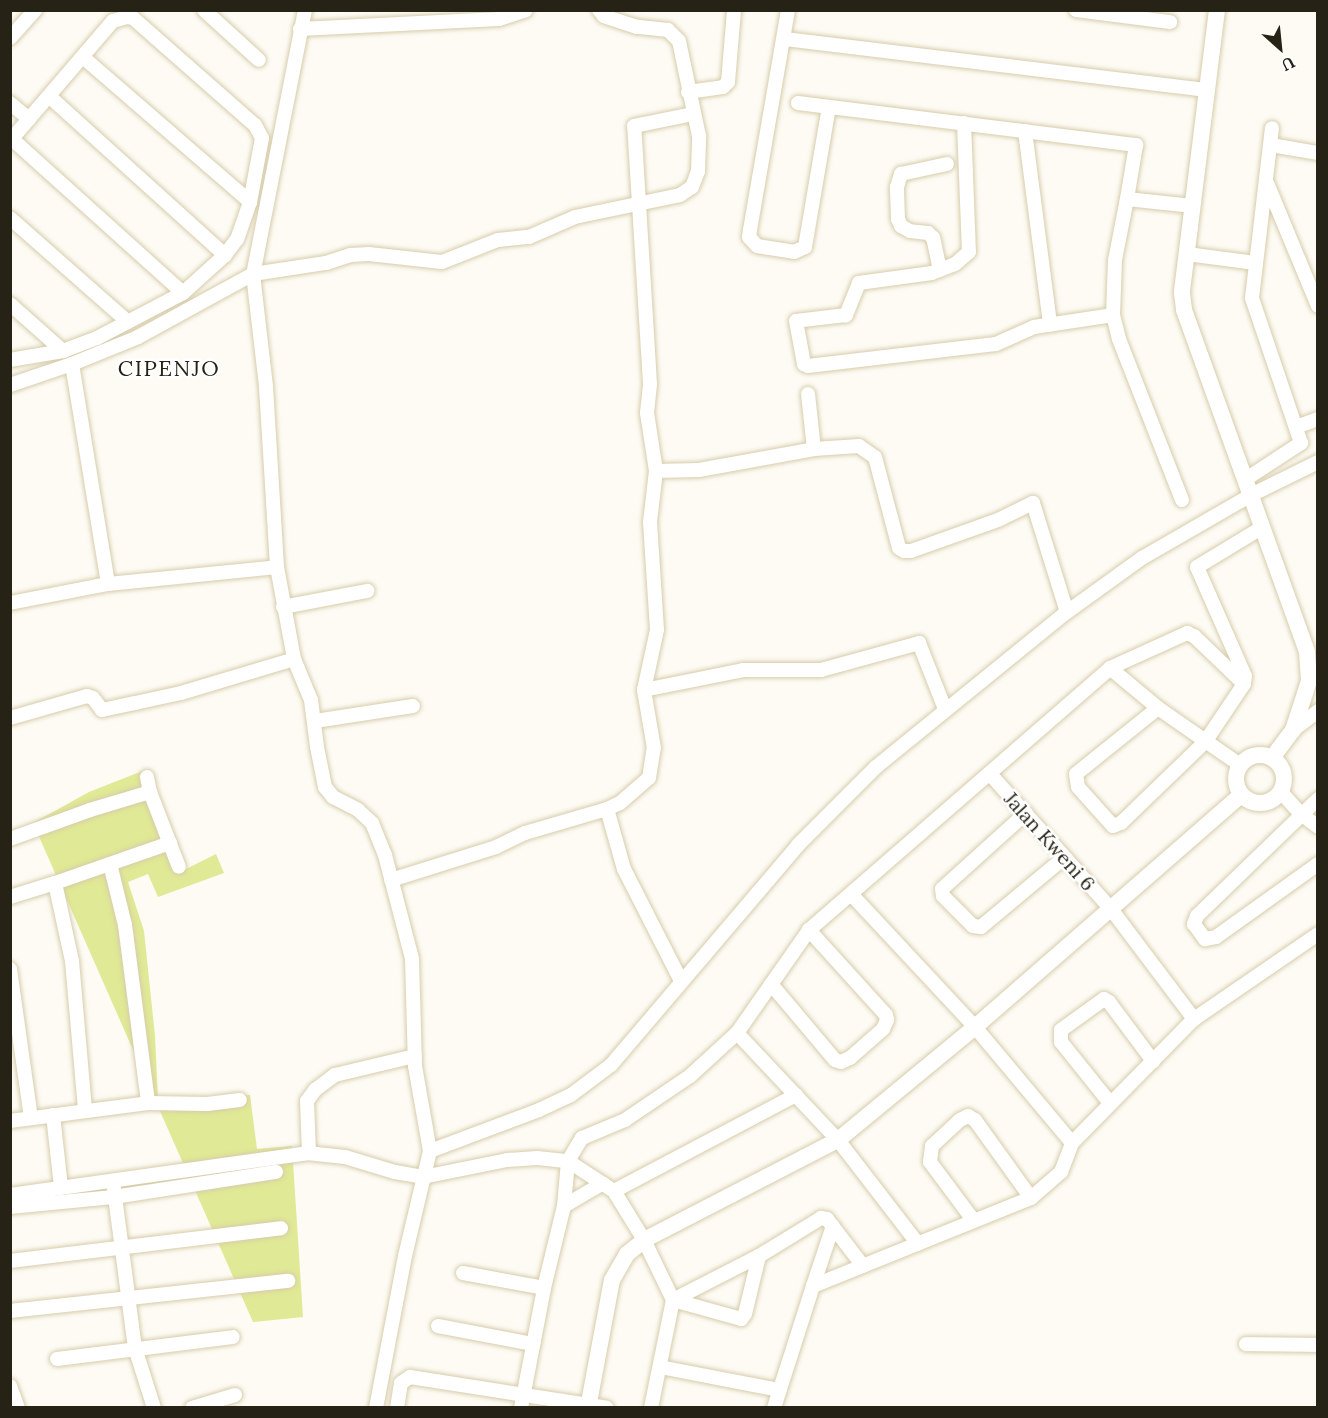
<!DOCTYPE html>
<html>
<head>
<meta charset="utf-8">
<style>
  body { margin:0 }
  #map { position:relative; width:1328px; height:1418px; overflow:hidden; background:#fdfbf4; font-family:Lora,serif }
  div>[style] { position:absolute }
  [style*='--x'] { left:calc(var(--x)*1px); top:calc(var(--y)*1px); width:calc(var(--w)*1px); rotate:calc(var(--a)*1deg) }
  .green>* { inset:0; background:#e0e995 }
  .roads { filter:drop-shadow(0 0 2px #d7ccaa) drop-shadow(0 0 2px #d7ccaa) }
  .minor>* { height:14px; margin:-7px; padding:0 7px; transform-origin:7px; border-radius:7px; background:#fff }
  .tertiary>* { height:16px; margin:-8px; padding:0 8px; transform-origin:8px; border-radius:8px; background:#fff }
  .tertiary>.ring { margin:-8px; padding:0; box-sizing:content-box; background:none; border:16px solid #fff; border-radius:50% }
  span { translate:-50% -50%; white-space:nowrap; text-align:center; line-height:1.15; -webkit-text-stroke:5px #fff; paint-order:stroke }
  .street-label { font-size:20px; color:#262215 }
  .quarter-label { font-size:22px; color:#262215; letter-spacing:1.5px }
  .frame { position:absolute; inset:0; border:12px solid #262215; pointer-events:none }
  .north { position:absolute; left:1250px; top:18px; width:60px; height:60px; -webkit-text-stroke:4px #fff; paint-order:stroke; rotate:153deg; font-size:16px; font-weight:700; line-height:24px; text-align:center; color:#262215 }
  .north::after { content:''; display:block; margin:auto; width:21px; height:27px; background:#262215; clip-path:polygon(50% 0,100% 100%,50% 72%,0 100%) }
</style>
</head>
<body>
<div id="map">
  <div class="green">
    <div style="clip-path:polygon(145px 770px,182px 871px,216px 854px,224px 873px,158px 897px,148px 874px,128px 882px,144px 931px,155px 1036px,158px 1100px,250px 1095px,257px 1149px,292px 1146px,303px 1317px,253px 1322px,33px 823px,89px 792px)"></div>
  </div>
  <div class="roads">
    <div class="minor">
      <div style="--x:204;--y:10;--w:74;--a:42.3"></div>
      <div style="--x:305;--y:10;--w:269;--a:101.1"></div>
      <div style="--x:253;--y:274;--w:114;--a:83.4"></div>
      <div style="--x:266;--y:387;--w:180;--a:86.5"></div>
      <div style="--x:277;--y:567;--w:94;--a:79.5"></div>
      <div style="--x:294;--y:659;--w:44;--a:67.5"></div>
      <div style="--x:311;--y:700;--w:47;--a:82.7"></div>
      <div style="--x:317;--y:747;--w:41;--a:78.7"></div>
      <div style="--x:325;--y:787;--w:13;--a:51"></div>
      <div style="--x:333;--y:797;--w:28;--a:27"></div>
      <div style="--x:358;--y:810;--w:19;--a:43"></div>
      <div style="--x:372;--y:823;--w:35;--a:68"></div>
      <div style="--x:385;--y:855;--w:107;--a:75.4"></div>
      <div style="--x:412;--y:959;--w:107;--a:88.4"></div>
      <div style="--x:415;--y:1066;--w:86;--a:80"></div>
      <div style="--x:430;--y:1151;--w:108;--a:103.4"></div>
      <div style="--x:405;--y:1256;--w:155;--a:100.8"></div>
      <div style="--x:788;--y:10;--w:223;--a:99.8"></div>
      <div style="--x:750;--y:230;--w:7;--a:98"></div>
      <div style="--x:749;--y:237;--w:12;--a:48"></div>
      <div style="--x:757;--y:246;--w:37;--a:9"></div>
      <div style="--x:794;--y:252;--w:12;--a:-24"></div>
      <div style="--x:805;--y:247;--w:142;--a:-80.3"></div>
      <div style="--x:1076;--y:10;--w:95;--a:7.3"></div>
      <div style="--x:300;--y:29;--w:199;--a:-2.9"></div>
      <div style="--x:499;--y:19;--w:28;--a:-18"></div>
      <div style="--x:10;--y:38;--w:38;--a:-48"></div>
      <div style="--x:785;--y:39;--w:426;--a:6.9"></div>
      <div style="--x:84;--y:58;--w:220;--a:40.9"></div>
      <div style="--x:688;--y:92;--w:35;--a:-8"></div>
      <div style="--x:723;--y:87;--w:7;--a:-45"></div>
      <div style="--x:728;--y:82;--w:72;--a:-85.2"></div>
      <div style="--x:50;--y:97;--w:236;--a:42.1"></div>
      <div style="--x:10;--y:103;--w:25;--a:40"></div>
      <div style="--x:798;--y:103;--w:341;--a:7.1"></div>
      <div style="--x:1136;--y:145;--w:55;--a:99.5"></div>
      <div style="--x:964;--y:123;--w:129;--a:87.8"></div>
      <div style="--x:969;--y:252;--w:18;--a:139"></div>
      <div style="--x:955;--y:264;--w:25;--a:159"></div>
      <div style="--x:932;--y:273;--w:74;--a:172.2"></div>
      <div style="--x:859;--y:283;--w:35;--a:112"></div>
      <div style="--x:846;--y:315;--w:50;--a:173.2"></div>
      <div style="--x:796;--y:321;--w:44;--a:79.5"></div>
      <div style="--x:804;--y:364;--w:4;--a:27"></div>
      <div style="--x:808;--y:366;--w:189;--a:-6.7"></div>
      <div style="--x:996;--y:344;--w:42;--a:-24.1"></div>
      <div style="--x:1034;--y:327;--w:80;--a:-8.6"></div>
      <div style="--x:1025;--y:131;--w:195;--a:82.6"></div>
      <div style="--x:12;--y:139;--w:230;--a:42"></div>
      <div style="--x:10;--y:141;--w:158;--a:-49.4"></div>
      <div style="--x:113;--y:21;--w:15;--a:-16"></div>
      <div style="--x:127;--y:17;--w:6;--a:9"></div>
      <div style="--x:133;--y:18;--w:162;--a:41.3"></div>
      <div style="--x:255;--y:125;--w:15;--a:62"></div>
      <div style="--x:262;--y:138;--w:65;--a:100.6"></div>
      <div style="--x:250;--y:202;--w:39;--a:109"></div>
      <div style="--x:237;--y:239;--w:20;--a:127"></div>
      <div style="--x:225;--y:255;--w:57;--a:137.9"></div>
      <div style="--x:183;--y:293;--w:97;--a:152.4"></div>
      <div style="--x:97;--y:338;--w:36;--a:159"></div>
      <div style="--x:63;--y:351;--w:54;--a:170.4"></div>
      <div style="--x:1271;--y:145;--w:48;--a:9.7"></div>
      <div style="--x:1267;--y:183;--w:133;--a:67.5"></div>
      <div style="--x:10;--y:218;--w:157;--a:41.4"></div>
      <div style="--x:1187;--y:254;--w:69;--a:7.5"></div>
      <div style="--x:940;--y:270;--w:33;--a:-102"></div>
      <div style="--x:933;--y:238;--w:7;--a:-135"></div>
      <div style="--x:928;--y:233;--w:18;--a:-174"></div>
      <div style="--x:910;--y:231;--w:10;--a:-151"></div>
      <div style="--x:901;--y:226;--w:8;--a:-113"></div>
      <div style="--x:898;--y:219;--w:32;--a:-92"></div>
      <div style="--x:897;--y:187;--w:14;--a:-73"></div>
      <div style="--x:901;--y:174;--w:47;--a:-12.3"></div>
      <div style="--x:10;--y:304;--w:71;--a:41.6"></div>
      <div style="--x:72;--y:364;--w:223;--a:80.7"></div>
      <div style="--x:10;--y:385;--w:65;--a:-18.7"></div>
      <div style="--x:72;--y:364;--w:71;--a:-22.2"></div>
      <div style="--x:138;--y:337;--w:131;--a:-28.7"></div>
      <div style="--x:253;--y:274;--w:74;--a:-8.6"></div>
      <div style="--x:326;--y:263;--w:25;--a:-18"></div>
      <div style="--x:350;--y:255;--w:19;--a:-3"></div>
      <div style="--x:369;--y:254;--w:73;--a:6.3"></div>
      <div style="--x:442;--y:262;--w:60;--a:-21.4"></div>
      <div style="--x:498;--y:240;--w:31;--a:-6"></div>
      <div style="--x:529;--y:237;--w:50;--a:-23.5"></div>
      <div style="--x:575;--y:217;--w:107;--a:-11.8"></div>
      <div style="--x:680;--y:195;--w:14;--a:-34"></div>
      <div style="--x:692;--y:187;--w:17;--a:-69"></div>
      <div style="--x:698;--y:171;--w:35;--a:-88"></div>
      <div style="--x:699;--y:136;--w:97;--a:-101.9"></div>
      <div style="--x:679;--y:41;--w:16;--a:-135"></div>
      <div style="--x:668;--y:30;--w:31;--a:-174"></div>
      <div style="--x:637;--y:27;--w:35;--a:-162"></div>
      <div style="--x:604;--y:16;--w:8;--a:-130"></div>
      <div style="--x:808;--y:394;--w:55;--a:83.8"></div>
      <div style="--x:1296;--y:427;--w:23;--a:-20"></div>
      <div style="--x:656;--y:471;--w:43;--a:-1.3"></div>
      <div style="--x:699;--y:470;--w:117;--a:-10.3"></div>
      <div style="--x:814;--y:449;--w:45;--a:-3.8"></div>
      <div style="--x:859;--y:446;--w:19;--a:35"></div>
      <div style="--x:875;--y:457;--w:94;--a:75.2"></div>
      <div style="--x:899;--y:548;--w:6;--a:31"></div>
      <div style="--x:904;--y:551;--w:7;--a:0"></div>
      <div style="--x:911;--y:551;--w:92;--a:-19.6"></div>
      <div style="--x:998;--y:520;--w:39;--a:-26"></div>
      <div style="--x:1033;--y:503;--w:114;--a:72.7"></div>
      <div style="--x:1246;--y:479;--w:66;--a:-33.2"></div>
      <div style="--x:1301;--y:443;--w:153;--a:-108.7"></div>
      <div style="--x:1252;--y:298;--w:171;--a:-83.3"></div>
      <div style="--x:1182;--y:500;--w:173;--a:-111.4"></div>
      <div style="--x:1119;--y:339;--w:25;--a:-104"></div>
      <div style="--x:1113;--y:315;--w:55;--a:-87.9"></div>
      <div style="--x:1115;--y:260;--w:62;--a:-78.9"></div>
      <div style="--x:1127;--y:199;--w:66;--a:6.1"></div>
      <div style="--x:10;--y:603;--w:100;--a:-11"></div>
      <div style="--x:108;--y:584;--w:170;--a:-5.7"></div>
      <div style="--x:283;--y:607;--w:86;--a:-10.8"></div>
      <div style="--x:1110;--y:668;--w:62;--a:39.8"></div>
      <div style="--x:1158;--y:708;--w:100;--a:34.8"></div>
      <div style="--x:644;--y:690;--w:101;--a:-11.4"></div>
      <div style="--x:743;--y:670;--w:78;--a:0"></div>
      <div style="--x:821;--y:670;--w:102;--a:-15.4"></div>
      <div style="--x:919;--y:643;--w:71;--a:68.5"></div>
      <div style="--x:1158;--y:708;--w:105;--a:141.2"></div>
      <div style="--x:1076;--y:774;--w:13;--a:81"></div>
      <div style="--x:1078;--y:787;--w:52;--a:48.1"></div>
      <div style="--x:1113;--y:826;--w:9;--a:-21"></div>
      <div style="--x:1121;--y:823;--w:117;--a:-44"></div>
      <div style="--x:1205;--y:742;--w:70;--a:-56.1"></div>
      <div style="--x:1244;--y:684;--w:8;--a:-83"></div>
      <div style="--x:1245;--y:676;--w:119;--a:-113.8"></div>
      <div style="--x:1197;--y:567;--w:77;--a:-31.2"></div>
      <div style="--x:10;--y:718;--w:80;--a:-15.9"></div>
      <div style="--x:87;--y:696;--w:6;--a:18"></div>
      <div style="--x:93;--y:698;--w:15;--a:53"></div>
      <div style="--x:102;--y:710;--w:34;--a:-12"></div>
      <div style="--x:135;--y:703;--w:47;--a:-12.3"></div>
      <div style="--x:181;--y:693;--w:118;--a:-16.7"></div>
      <div style="--x:315;--y:721;--w:99;--a:-8.7"></div>
      <div style="--x:1293;--y:730;--w:31;--a:-37"></div>
      <div style="--x:990;--y:774;--w:181;--a:48.1"></div>
      <div style="--x:1111;--y:909;--w:138;--a:53"></div>
      <div style="--x:147;--y:777;--w:15;--a:79"></div>
      <div style="--x:150;--y:792;--w:80;--a:68.9"></div>
      <div style="--x:1281;--y:792;--w:30;--a:48"></div>
      <div style="--x:1301;--y:814;--w:21;--a:37"></div>
      <div style="--x:1318;--y:799;--w:168;--a:136"></div>
      <div style="--x:1197;--y:916;--w:9;--a:111"></div>
      <div style="--x:1194;--y:924;--w:19;--a:54"></div>
      <div style="--x:1205;--y:939;--w:11;--a:-10"></div>
      <div style="--x:1216;--y:937;--w:125;--a:-35.6"></div>
      <div style="--x:607;--y:809;--w:62;--a:74.2"></div>
      <div style="--x:624;--y:869;--w:126;--a:63"></div>
      <div style="--x:1026;--y:813;--w:113;--a:137.9"></div>
      <div style="--x:942;--y:889;--w:7;--a:82"></div>
      <div style="--x:943;--y:896;--w:42;--a:45"></div>
      <div style="--x:973;--y:926;--w:8;--a:7"></div>
      <div style="--x:981;--y:927;--w:109;--a:-39.8"></div>
      <div style="--x:10;--y:839;--w:85;--a:-19.9"></div>
      <div style="--x:90;--y:810;--w:63;--a:-16.7"></div>
      <div style="--x:110;--y:864;--w:63;--a:76.2"></div>
      <div style="--x:125;--y:925;--w:179;--a:82.6"></div>
      <div style="--x:148;--y:1103;--w:59;--a:1"></div>
      <div style="--x:207;--y:1104;--w:33;--a:-7"></div>
      <div style="--x:391;--y:880;--w:110;--a:-17.4"></div>
      <div style="--x:496;--y:847;--w:32;--a:-26"></div>
      <div style="--x:525;--y:833;--w:85;--a:-16.3"></div>
      <div style="--x:607;--y:809;--w:14;--a:-25"></div>
      <div style="--x:620;--y:803;--w:38;--a:-41"></div>
      <div style="--x:649;--y:778;--w:30;--a:-81"></div>
      <div style="--x:654;--y:748;--w:59;--a:-99.8"></div>
      <div style="--x:644;--y:690;--w:61;--a:-77.8"></div>
      <div style="--x:657;--y:630;--w:108;--a:-93.7"></div>
      <div style="--x:650;--y:522;--w:51;--a:-83.3"></div>
      <div style="--x:656;--y:471;--w:59;--a:-98.8"></div>
      <div style="--x:647;--y:413;--w:29;--a:-84"></div>
      <div style="--x:650;--y:384;--w:258;--a:-93.5"></div>
      <div style="--x:634;--y:126;--w:60;--a:-11.5"></div>
      <div style="--x:55;--y:883;--w:122;--a:-19.2"></div>
      <div style="--x:851;--y:894;--w:182;--a:47"></div>
      <div style="--x:975;--y:1027;--w:151;--a:50.1"></div>
      <div style="--x:10;--y:897;--w:47;--a:-17.3"></div>
      <div style="--x:55;--y:883;--w:80;--a:77.7"></div>
      <div style="--x:72;--y:961;--w:149;--a:85"></div>
      <div style="--x:10;--y:969;--w:150;--a:82"></div>
      <div style="--x:771;--y:984;--w:99;--a:49.9"></div>
      <div style="--x:835;--y:1060;--w:6;--a:18"></div>
      <div style="--x:841;--y:1062;--w:10;--a:-24"></div>
      <div style="--x:850;--y:1058;--w:44;--a:-41.3"></div>
      <div style="--x:883;--y:1029;--w:10;--a:-66"></div>
      <div style="--x:887;--y:1020;--w:5;--a:-101"></div>
      <div style="--x:886;--y:1015;--w:115;--a:-132.2"></div>
      <div style="--x:737;--y:1033;--w:147;--a:46.7"></div>
      <div style="--x:838;--y:1140;--w:131;--a:52.4"></div>
      <div style="--x:1110;--y:1103;--w:78;--a:-128.8"></div>
      <div style="--x:1061;--y:1042;--w:12;--a:-90"></div>
      <div style="--x:1061;--y:1030;--w:53;--a:-35.8"></div>
      <div style="--x:1104;--y:999;--w:6;--a:31"></div>
      <div style="--x:1109;--y:1002;--w:74;--a:53.3"></div>
      <div style="--x:53;--y:1115;--w:72;--a:83.7"></div>
      <div style="--x:10;--y:1121;--w:139;--a:-7.4"></div>
      <div style="--x:430;--y:1151;--w:116;--a:-20.6"></div>
      <div style="--x:539;--y:1110;--w:35;--a:-25"></div>
      <div style="--x:571;--y:1095;--w:50;--a:-36.9"></div>
      <div style="--x:611;--y:1065;--w:289;--a:-49.6"></div>
      <div style="--x:798;--y:845;--w:110;--a:-45"></div>
      <div style="--x:876;--y:767;--w:246;--a:-39.1"></div>
      <div style="--x:1067;--y:612;--w:92;--a:-35.8"></div>
      <div style="--x:1142;--y:558;--w:126;--a:-30"></div>
      <div style="--x:1251;--y:495;--w:75;--a:-26.2"></div>
      <div style="--x:309;--y:1153;--w:52;--a:-92.2"></div>
      <div style="--x:307;--y:1101;--w:14;--a:-54"></div>
      <div style="--x:315;--y:1090;--w:25;--a:-37"></div>
      <div style="--x:335;--y:1075;--w:82;--a:-13.4"></div>
      <div style="--x:114;--y:1189;--w:160;--a:82.5"></div>
      <div style="--x:135;--y:1348;--w:63;--a:72.4"></div>
      <div style="--x:614;--y:1191;--w:206;--a:-27.8"></div>
      <div style="--x:10;--y:1195;--w:300;--a:-8"></div>
      <div style="--x:307;--y:1153;--w:38;--a:6"></div>
      <div style="--x:345;--y:1157;--w:52;--a:16.7"></div>
      <div style="--x:395;--y:1172;--w:28;--a:10"></div>
      <div style="--x:423;--y:1177;--w:86;--a:-11.4"></div>
      <div style="--x:507;--y:1160;--w:30;--a:-4"></div>
      <div style="--x:537;--y:1158;--w:31;--a:6"></div>
      <div style="--x:568;--y:1161;--w:55;--a:33.1"></div>
      <div style="--x:614;--y:1191;--w:57;--a:58.5"></div>
      <div style="--x:644;--y:1240;--w:67;--a:64.2"></div>
      <div style="--x:673;--y:1300;--w:71;--a:15.6"></div>
      <div style="--x:741;--y:1319;--w:6;--a:-51"></div>
      <div style="--x:745;--y:1314;--w:60;--a:-76.4"></div>
      <div style="--x:564;--y:1206;--w:45;--a:-30.5"></div>
      <div style="--x:10;--y:1207;--w:104;--a:-5.5"></div>
      <div style="--x:114;--y:1197;--w:164;--a:-8.8"></div>
      <div style="--x:974;--y:1221;--w:74;--a:-126.7"></div>
      <div style="--x:930;--y:1162;--w:16;--a:-83"></div>
      <div style="--x:932;--y:1146;--w:38;--a:-43"></div>
      <div style="--x:960;--y:1120;--w:9;--a:-27"></div>
      <div style="--x:968;--y:1116;--w:8;--a:30"></div>
      <div style="--x:975;--y:1120;--w:96;--a:54.3"></div>
      <div style="--x:10;--y:1261;--w:273;--a:-6.9"></div>
      <div style="--x:463;--y:1273;--w:82;--a:10.5"></div>
      <div style="--x:813;--y:1286;--w:63;--a:-71.6"></div>
      <div style="--x:10;--y:1311;--w:280;--a:-6.2"></div>
      <div style="--x:438;--y:1326;--w:97;--a:10.7"></div>
      <div style="--x:1246;--y:1344;--w:72;--a:0.8"></div>
      <div style="--x:57;--y:1359;--w:177;--a:-7.1"></div>
      <div style="--x:660;--y:1367;--w:122;--a:10.9"></div>
      <div style="--x:10;--y:1386;--w:23;--a:70"></div>
      <div style="--x:192;--y:1408;--w:45;--a:-16.8"></div>
      <div style="--x:397;--y:1408;--w:25;--a:-81"></div>
      <div style="--x:401;--y:1383;--w:11;--a:-34"></div>
      <div style="--x:410;--y:1377;--w:199;--a:8.9"></div>
      <div style="--x:521;--y:1408;--w:122;--a:-79.1"></div>
      <div style="--x:544;--y:1288;--w:84;--a:-76.3"></div>
      <div style="--x:564;--y:1206;--w:45;--a:-84.9"></div>
      <div style="--x:568;--y:1161;--w:27;--a:-59"></div>
      <div style="--x:582;--y:1138;--w:47;--a:-22.7"></div>
      <div style="--x:625;--y:1120;--w:78;--a:-34.1"></div>
      <div style="--x:690;--y:1076;--w:64;--a:-42.5"></div>
      <div style="--x:737;--y:1033;--w:126;--a:-55"></div>
      <div style="--x:809;--y:930;--w:399;--a:-41"></div>
      <div style="--x:1110;--y:668;--w:85;--a:-24.4"></div>
      <div style="--x:1187;--y:633;--w:8;--a:23"></div>
      <div style="--x:1194;--y:636;--w:69;--a:43.8"></div>
      <div style="--x:651;--y:1408;--w:110;--a:-78.5"></div>
      <div style="--x:673;--y:1300;--w:97;--a:-27.1"></div>
      <div style="--x:759;--y:1256;--w:73;--a:-31.5"></div>
      <div style="--x:821;--y:1218;--w:6;--a:9"></div>
      <div style="--x:827;--y:1219;--w:59;--a:52.5"></div>
      <div style="--x:774;--y:1408;--w:128;--a:-72.3"></div>
      <div style="--x:813;--y:1286;--w:235;--a:-22"></div>
      <div style="--x:1031;--y:1198;--w:40;--a:-41"></div>
      <div style="--x:1061;--y:1172;--w:31;--a:-69"></div>
      <div style="--x:1072;--y:1143;--w:174;--a:-45.5"></div>
      <div style="--x:1194;--y:1019;--w:150;--a:-34.4"></div>
    </div>
    <div class="tertiary">
      <div style="--x:1217;--y:10;--w:285;--a:97.1"></div>
      <div style="--x:1182;--y:293;--w:17;--a:83"></div>
      <div style="--x:1184;--y:310;--w:363;--a:70.2"></div>
      <div style="--x:1307;--y:652;--w:29;--a:86"></div>
      <div style="--x:1309;--y:681;--w:52;--a:108.1"></div>
      <div style="--x:1293;--y:730;--w:35;--a:127"></div>
      <div class="ring" style="left:1236px;top:755px;width:32px;height:32px"></div>
      <div style="--x:588;--y:1408;--w:130;--a:-79.4"></div>
      <div style="--x:612;--y:1280;--w:30;--a:-60"></div>
      <div style="--x:627;--y:1254;--w:22;--a:-39"></div>
      <div style="--x:644;--y:1240;--w:218;--a:-27.3"></div>
      <div style="--x:838;--y:1140;--w:178;--a:-39.5"></div>
      <div style="--x:975;--y:1027;--w:353;--a:-41.1"></div>
    </div>
  </div>
  <div class="street-label">
    <span style="left:1050px;top:841px;rotate:48deg">Jalan Kweni 6</span>
  </div>
  <div class="quarter-label">
    <span style="left:169px;top:369px">CIPENJO</span>
  </div>
  <div class="frame"></div>
  <div class="north">U</div>
</div>
</body>
</html>
